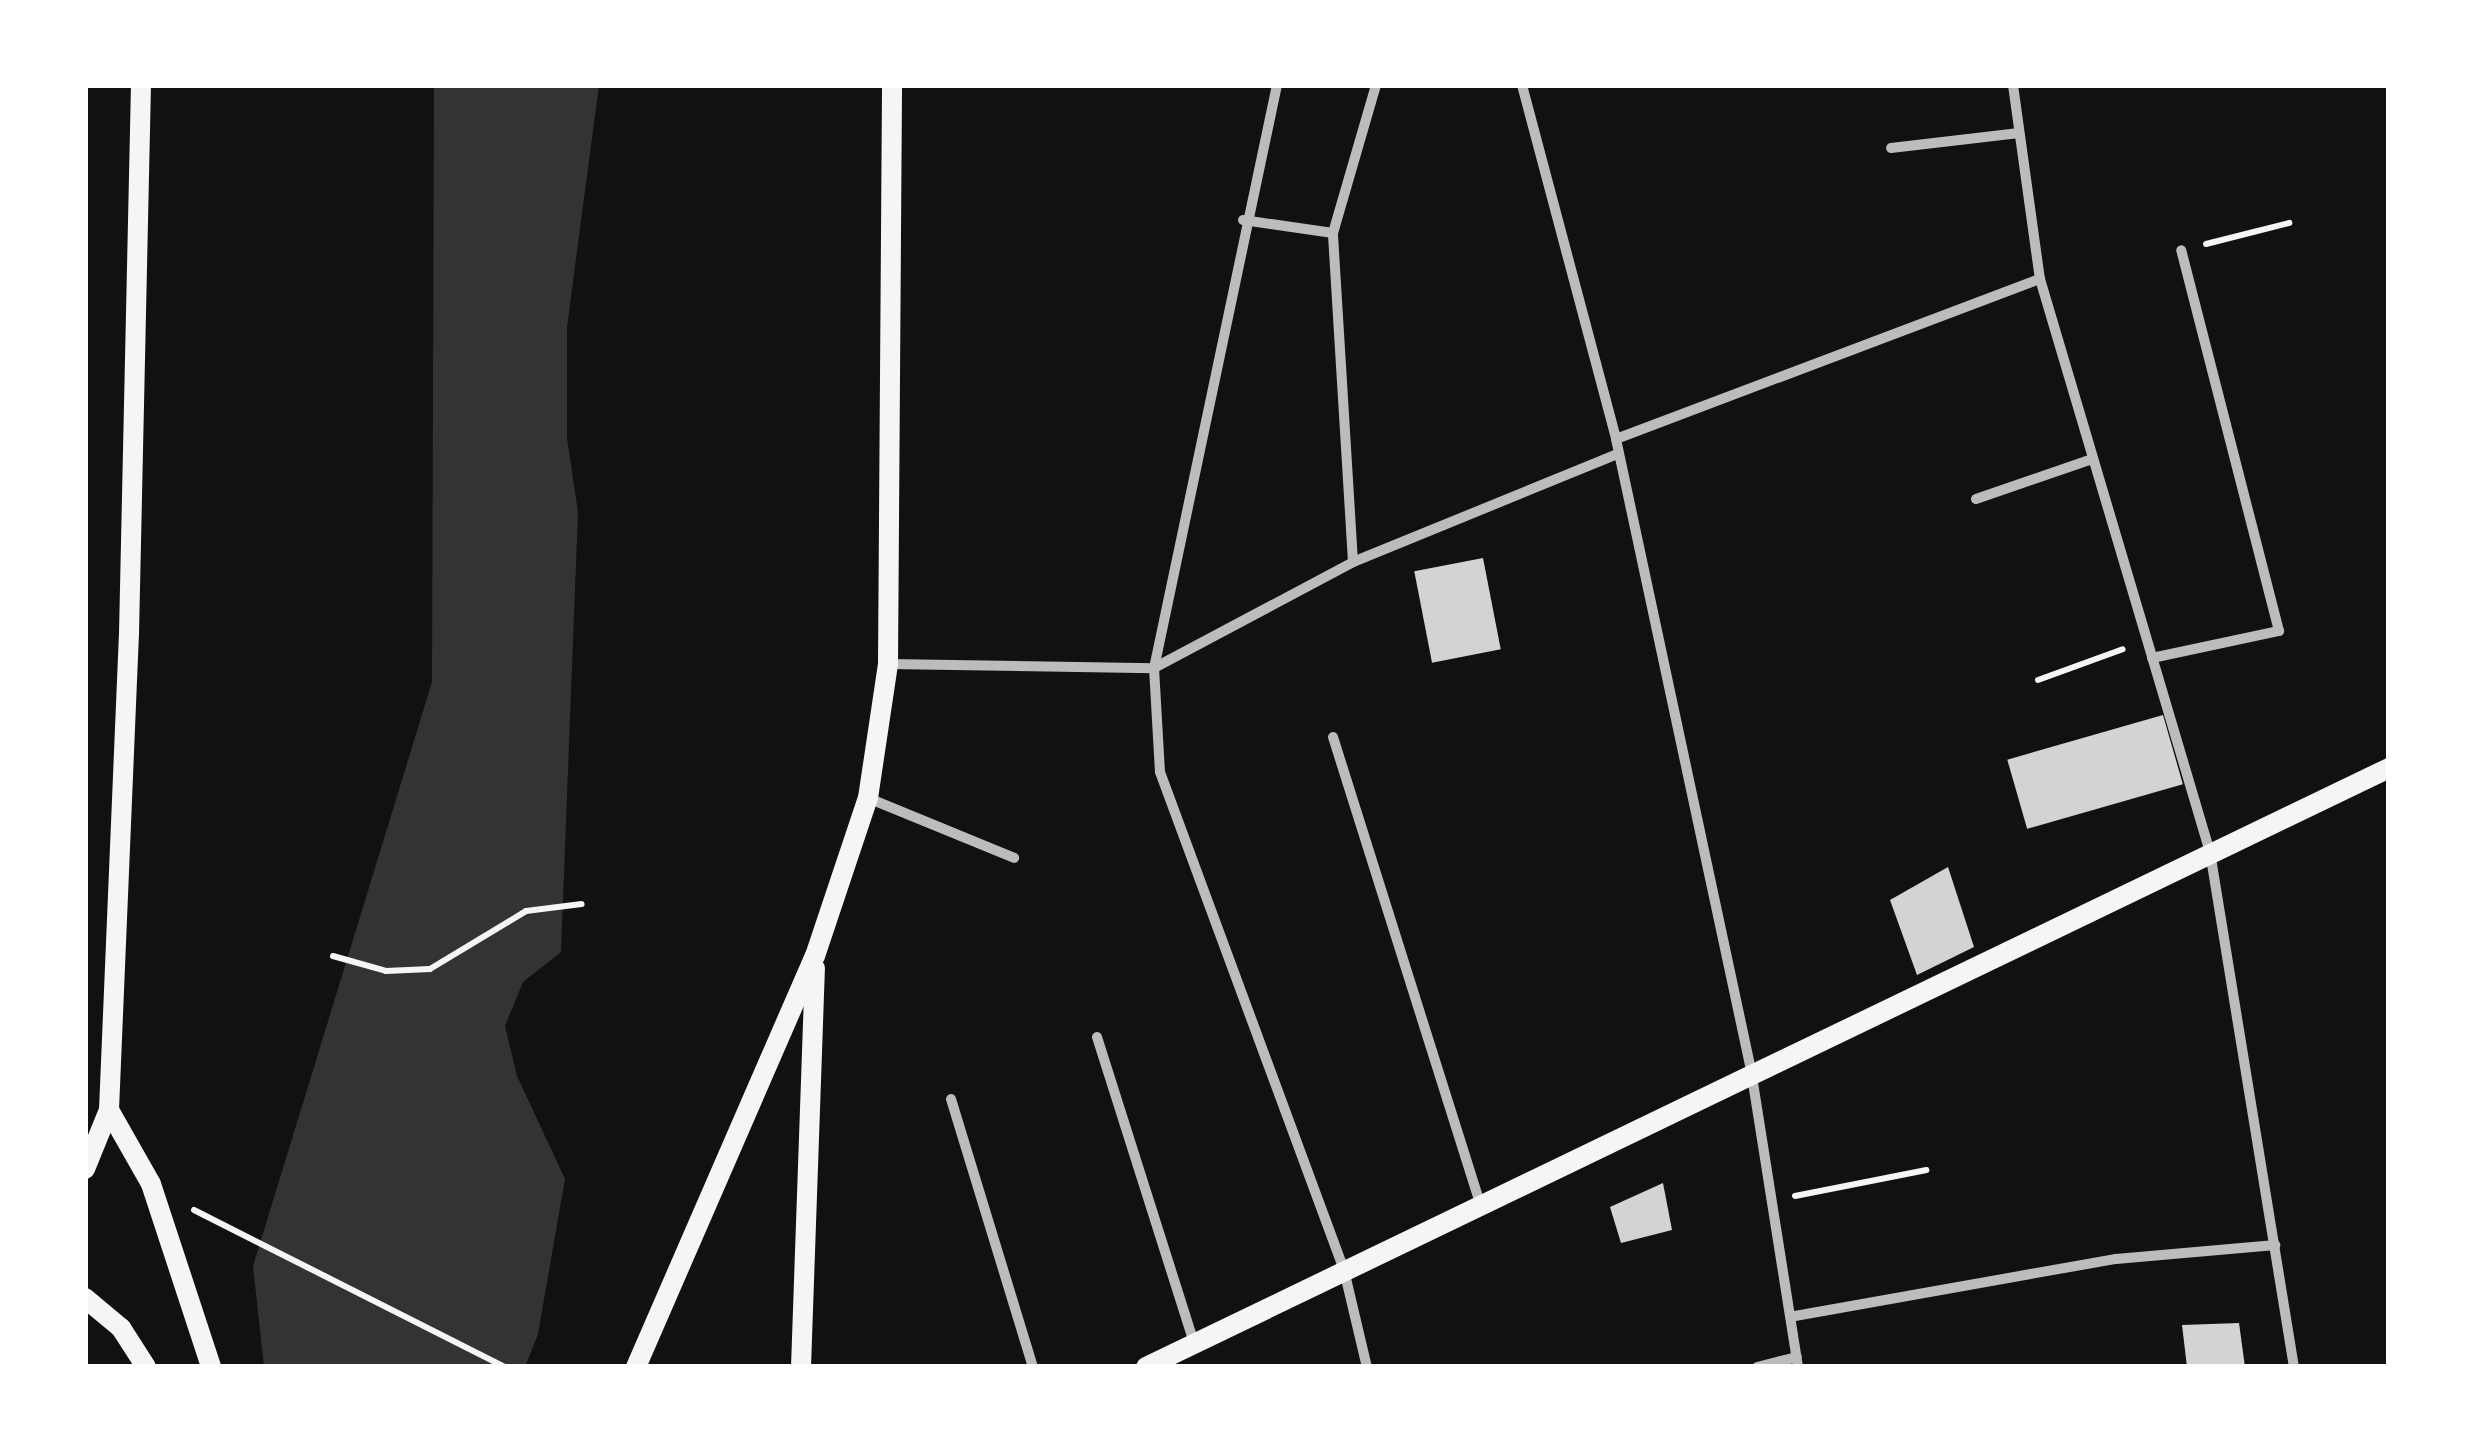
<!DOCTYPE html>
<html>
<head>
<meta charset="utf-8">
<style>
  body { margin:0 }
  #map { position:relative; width:2474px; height:1452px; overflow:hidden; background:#111; font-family:"Asap Condensed",sans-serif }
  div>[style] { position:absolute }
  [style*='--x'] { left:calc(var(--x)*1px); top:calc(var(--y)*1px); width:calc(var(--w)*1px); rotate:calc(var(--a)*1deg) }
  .water>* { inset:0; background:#333 }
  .building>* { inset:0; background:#d3d3d3; transform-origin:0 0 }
  .path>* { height:6px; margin:-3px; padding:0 3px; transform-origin:3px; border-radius:3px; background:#f5f5f5 }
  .minor>* { height:10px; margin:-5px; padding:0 5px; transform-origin:5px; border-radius:5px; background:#bcbcbc }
  .secondary>* { height:20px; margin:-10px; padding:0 10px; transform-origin:10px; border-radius:10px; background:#f5f5f5 }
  span { translate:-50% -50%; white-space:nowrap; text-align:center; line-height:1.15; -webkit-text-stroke:8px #fff; paint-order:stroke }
  .frame { position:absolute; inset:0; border:88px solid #fff; pointer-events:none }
</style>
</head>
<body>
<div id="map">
  <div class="water">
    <div style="clip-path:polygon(434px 85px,599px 85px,567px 327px,567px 438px,578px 512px,561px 952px,523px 982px,505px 1026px,517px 1076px,565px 1179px,538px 1334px,525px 1367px,264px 1367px,253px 1266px,432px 682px)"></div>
  </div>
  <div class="building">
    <div style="left:1483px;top:558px;width:93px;height:70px;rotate:79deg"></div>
    <div style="left:2163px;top:715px;width:72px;height:162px;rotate:74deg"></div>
    <div style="clip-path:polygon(1948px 867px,1974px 947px,1917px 975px,1890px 900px)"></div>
    <div style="clip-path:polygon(1663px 1183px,1672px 1230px,1621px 1243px,1610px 1207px)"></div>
    <div style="clip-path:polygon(2239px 1323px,2245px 1367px,2187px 1367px,2182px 1325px)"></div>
  </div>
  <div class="path">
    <div style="--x:2206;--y:244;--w:86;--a:-14.2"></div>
    <div style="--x:2038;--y:680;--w:90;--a:-20"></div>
    <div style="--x:333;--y:956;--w:55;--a:15.8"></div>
    <div style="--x:386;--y:971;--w:44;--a:-2.6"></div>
    <div style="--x:430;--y:969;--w:112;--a:-31.1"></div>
    <div style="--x:526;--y:911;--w:56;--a:-7.1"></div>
    <div style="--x:1795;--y:1196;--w:134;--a:-11.2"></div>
    <div style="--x:194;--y:1210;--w:348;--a:26.8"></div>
  </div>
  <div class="minor">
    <div style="--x:1277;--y:85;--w:596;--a:101.91"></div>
    <div style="--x:1154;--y:668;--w:104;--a:86.7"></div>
    <div style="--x:1160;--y:772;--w:531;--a:69.72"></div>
    <div style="--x:1344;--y:1270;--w:100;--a:76.7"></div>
    <div style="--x:1522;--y:85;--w:366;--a:75.1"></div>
    <div style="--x:1616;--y:439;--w:645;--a:77.92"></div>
    <div style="--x:1751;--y:1070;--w:301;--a:81"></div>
    <div style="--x:2013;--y:85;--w:196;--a:82.1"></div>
    <div style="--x:2040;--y:279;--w:598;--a:73.48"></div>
    <div style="--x:2210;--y:852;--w:522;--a:80.74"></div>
    <div style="--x:1891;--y:148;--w:129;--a:-6.7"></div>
    <div style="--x:1243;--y:220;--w:91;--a:8.2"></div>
    <div style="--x:1616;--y:439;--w:453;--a:-20.7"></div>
    <div style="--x:1976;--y:499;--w:123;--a:-19"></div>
    <div style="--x:1353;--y:562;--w:330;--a:-93.5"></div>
    <div style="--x:1333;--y:233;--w:154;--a:-73.8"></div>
    <div style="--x:2152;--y:658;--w:130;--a:-12"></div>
    <div style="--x:2279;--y:631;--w:393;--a:-104.4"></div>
    <div style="--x:888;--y:664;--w:266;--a:0.9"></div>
    <div style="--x:1154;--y:668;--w:225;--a:-28"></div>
    <div style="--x:1353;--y:562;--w:286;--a:-22.2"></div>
    <div style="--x:1333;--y:737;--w:489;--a:72.5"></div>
    <div style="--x:868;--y:798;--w:158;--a:22.3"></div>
    <div style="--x:1097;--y:1037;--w:321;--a:72.4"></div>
    <div style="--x:951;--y:1099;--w:280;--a:73"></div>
    <div style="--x:1795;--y:1316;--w:326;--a:-10.1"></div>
    <div style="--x:2116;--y:1259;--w:160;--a:-5"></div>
    <div style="--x:1757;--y:1367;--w:41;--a:-14"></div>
  </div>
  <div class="secondary">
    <div style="--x:109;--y:1110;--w:85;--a:60.4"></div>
    <div style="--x:151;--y:1184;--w:193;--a:71.8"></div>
    <div style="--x:85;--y:1169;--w:64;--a:-67.9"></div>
    <div style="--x:109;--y:1110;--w:476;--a:-87.6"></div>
    <div style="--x:129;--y:634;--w:549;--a:-88.75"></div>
    <div style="--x:85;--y:1298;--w:47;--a:39.8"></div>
    <div style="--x:121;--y:1328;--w:46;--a:57.3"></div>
    <div style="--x:636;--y:1367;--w:448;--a:-66.5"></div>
    <div style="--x:815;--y:956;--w:167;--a:-71.5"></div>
    <div style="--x:868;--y:798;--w:135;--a:-81.5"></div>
    <div style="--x:888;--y:664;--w:579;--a:-89.6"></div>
    <div style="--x:801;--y:1367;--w:399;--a:-88"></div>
    <div style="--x:1146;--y:1367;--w:1380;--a:-25.73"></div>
  </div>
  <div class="frame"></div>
</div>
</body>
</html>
